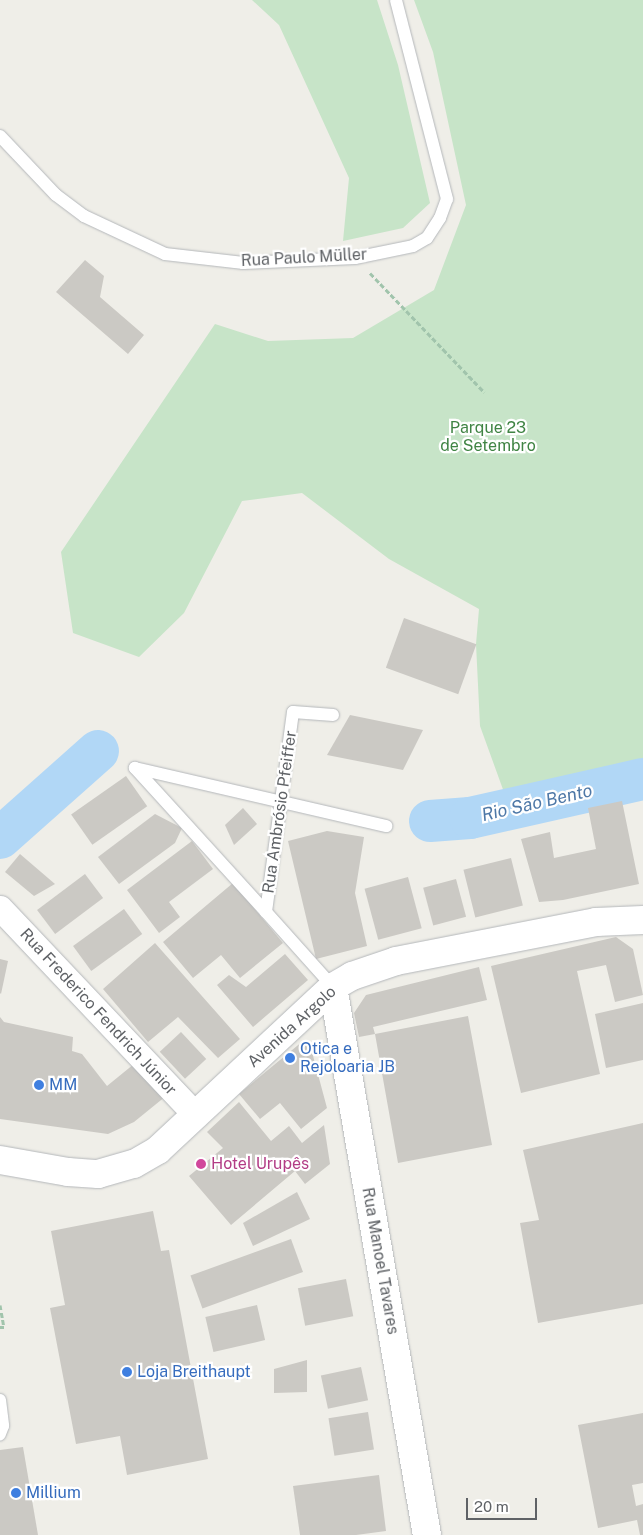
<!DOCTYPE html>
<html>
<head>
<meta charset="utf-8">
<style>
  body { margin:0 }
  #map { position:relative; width:643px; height:1535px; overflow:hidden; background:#efeee8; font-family:"Public Sans",sans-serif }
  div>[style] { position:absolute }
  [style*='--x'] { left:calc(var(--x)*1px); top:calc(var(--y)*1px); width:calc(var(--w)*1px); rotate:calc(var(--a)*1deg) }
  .green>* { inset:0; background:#c7e4c8 }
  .river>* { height:42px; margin:-21px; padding:0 21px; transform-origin:21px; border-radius:21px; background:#b1d7f6 }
  .building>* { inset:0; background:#cbc9c4; transform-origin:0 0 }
  .path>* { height:3px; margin-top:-1.5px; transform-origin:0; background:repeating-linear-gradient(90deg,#a1c4ac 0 5px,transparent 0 7.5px) }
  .roads { filter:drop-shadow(0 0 1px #b4b7ba) drop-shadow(0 0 1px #b4b7ba) }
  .lane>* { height:12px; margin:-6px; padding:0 6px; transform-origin:6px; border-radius:6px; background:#fff }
  .street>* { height:25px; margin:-12.5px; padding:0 12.5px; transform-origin:12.5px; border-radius:12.5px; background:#fff }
  .secondary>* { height:28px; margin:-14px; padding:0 14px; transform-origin:14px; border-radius:14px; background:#fff }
  .dots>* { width:14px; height:14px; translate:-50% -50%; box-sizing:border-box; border:2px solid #fff; border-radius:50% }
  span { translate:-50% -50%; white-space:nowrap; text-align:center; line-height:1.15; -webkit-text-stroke:4.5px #fff; paint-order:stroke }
  .street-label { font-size:16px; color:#5f6266 }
  .park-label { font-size:16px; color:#408444 }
  .shop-label { font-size:16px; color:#366cbe }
  .left { translate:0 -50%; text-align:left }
  .hotel-label { font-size:16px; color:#b23c85 }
  .water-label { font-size:18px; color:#4e78a7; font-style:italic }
  .scale { position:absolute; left:466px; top:1498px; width:71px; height:22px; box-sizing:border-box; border:2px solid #5f6266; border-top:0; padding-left:6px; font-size:15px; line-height:18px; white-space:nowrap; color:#5f6266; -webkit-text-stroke:4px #fff; paint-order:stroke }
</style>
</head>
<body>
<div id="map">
  <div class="green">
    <div style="clip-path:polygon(252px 0,377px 0,398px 65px,430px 203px,403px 228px,343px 241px,349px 178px,279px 25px)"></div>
    <div style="clip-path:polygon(414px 0,643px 0,643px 759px,505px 795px,480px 726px,476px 644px,479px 609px,389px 559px,302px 493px,242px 501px,184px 613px,139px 657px,73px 633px,61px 552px,215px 324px,268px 341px,353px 338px,434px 290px,466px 205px,433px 52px)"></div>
  </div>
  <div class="river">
    <div style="--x:430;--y:821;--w:40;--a:-4.3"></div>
    <div style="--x:470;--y:818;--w:177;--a:-12.7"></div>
    <div style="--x:0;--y:838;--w:131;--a:-41.6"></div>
  </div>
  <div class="building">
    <div style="clip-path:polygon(85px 260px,104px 276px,100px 297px,144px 335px,128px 354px,56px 292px)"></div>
    <div style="left:404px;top:618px;width:77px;height:53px;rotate:20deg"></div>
    <div style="clip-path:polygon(350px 715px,423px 730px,403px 770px,327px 755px)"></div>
    <div style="left:126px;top:776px;width:37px;height:67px;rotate:55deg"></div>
    <div style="clip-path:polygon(622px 801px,639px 884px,563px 900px,539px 902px,521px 839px,550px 832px,554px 858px,596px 849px,588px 808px)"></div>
    <div style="clip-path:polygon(243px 808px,257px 824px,234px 845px,225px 825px)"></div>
    <div style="clip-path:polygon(155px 814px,182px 828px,175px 843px,119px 884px,98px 857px)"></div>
    <div style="clip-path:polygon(327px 831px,364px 837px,355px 893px,367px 946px,316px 959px,288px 841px)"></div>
    <div style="clip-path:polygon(192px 841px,213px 869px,169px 902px,180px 917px,159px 933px,127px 890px)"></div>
    <div style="clip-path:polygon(20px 854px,55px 884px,34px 896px,5px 872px)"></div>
    <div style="left:511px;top:858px;width:49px;height:49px;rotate:76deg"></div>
    <div style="left:85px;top:874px;width:30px;height:60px;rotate:53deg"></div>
    <div style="left:408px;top:877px;width:53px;height:45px;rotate:75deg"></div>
    <div style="left:456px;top:879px;width:39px;height:34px;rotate:75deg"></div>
    <div style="clip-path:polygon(233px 883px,283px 943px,240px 978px,221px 955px,193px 978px,163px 942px)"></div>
    <div style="left:124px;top:909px;width:31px;height:63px;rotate:54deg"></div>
    <div style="clip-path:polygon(616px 937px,633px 949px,643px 995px,615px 1002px,606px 965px,577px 971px,600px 1074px,521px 1093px,491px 966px)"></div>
    <div style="clip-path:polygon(155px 943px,240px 1039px,218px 1058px,178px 1017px,148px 1042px,103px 989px)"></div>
    <div style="clip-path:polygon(285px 954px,308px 980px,253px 1027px,217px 985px,229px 975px,246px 987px)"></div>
    <div style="clip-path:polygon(0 959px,8px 961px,1px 994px,0 993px)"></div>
    <div style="clip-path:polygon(479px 967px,487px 1000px,373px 1027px,375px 1034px,468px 1016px,492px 1145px,398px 1163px,375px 1034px,359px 1037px,354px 1013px,366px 995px)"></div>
    <div style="clip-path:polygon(643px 1003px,643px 1060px,606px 1068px,595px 1014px)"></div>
    <div style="clip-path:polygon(0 1017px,4px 1022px,73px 1037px,72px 1051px,82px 1054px,107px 1086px,134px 1064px,166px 1096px,134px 1122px,108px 1134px,0 1119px)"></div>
    <div style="left:181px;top:1032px;width:37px;height:29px;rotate:47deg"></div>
    <div style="clip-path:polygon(303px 1041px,312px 1052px,327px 1108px,301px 1129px,280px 1103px,260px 1119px,239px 1094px)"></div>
    <div style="clip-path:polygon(239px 1102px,271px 1141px,289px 1126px,302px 1143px,324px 1125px,330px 1164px,305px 1184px,295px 1171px,231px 1225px,189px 1176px,223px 1148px,207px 1132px)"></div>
    <div style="clip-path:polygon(643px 1123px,643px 1304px,538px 1323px,520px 1223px,539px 1220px,523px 1150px)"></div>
    <div style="clip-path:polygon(297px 1192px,310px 1219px,253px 1246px,243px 1223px)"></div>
    <div style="clip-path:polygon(153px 1211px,161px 1251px,169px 1250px,208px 1459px,127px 1475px,120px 1436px,76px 1444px,50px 1308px,65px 1305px,51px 1231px)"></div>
    <div style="left:291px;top:1239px;width:35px;height:107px;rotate:70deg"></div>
    <div style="left:346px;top:1279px;width:38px;height:49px;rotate:79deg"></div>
    <div style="left:257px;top:1305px;width:36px;height:53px;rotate:77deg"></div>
    <div style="clip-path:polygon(307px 1360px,307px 1392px,274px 1393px,274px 1369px)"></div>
    <div style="left:361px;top:1367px;width:34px;height:41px;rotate:78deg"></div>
    <div style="left:368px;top:1412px;width:38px;height:40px;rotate:81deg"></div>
    <div style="clip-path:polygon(643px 1413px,643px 1483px,632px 1485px,636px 1506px,643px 1504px,643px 1535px,640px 1535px,637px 1520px,598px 1528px,578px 1425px)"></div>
    <div style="clip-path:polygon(23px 1447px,38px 1535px,0 1535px,0 1450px)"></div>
    <div style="clip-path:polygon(379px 1475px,386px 1531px,356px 1535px,300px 1535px,293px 1486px)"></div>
  </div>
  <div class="path">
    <div style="--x:370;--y:273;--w:165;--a:46.2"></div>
    <div style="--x:0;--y:1305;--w:22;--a:80"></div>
    <div style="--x:4;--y:1327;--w:4;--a:180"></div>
  </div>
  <div class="roads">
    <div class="lane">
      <div style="--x:0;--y:136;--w:81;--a:46.5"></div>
      <div style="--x:56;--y:195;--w:35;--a:37"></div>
      <div style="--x:84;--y:216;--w:89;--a:25.1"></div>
      <div style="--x:165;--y:254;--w:79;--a:6.6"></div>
      <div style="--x:243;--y:263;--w:112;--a:-2.6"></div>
      <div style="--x:355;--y:258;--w:59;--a:-11.7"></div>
      <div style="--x:413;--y:246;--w:16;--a:-30"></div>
      <div style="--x:427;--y:238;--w:24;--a:-57"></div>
      <div style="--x:440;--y:218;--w:20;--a:-70"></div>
      <div style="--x:447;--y:199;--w:205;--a:-104.4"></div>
      <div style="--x:333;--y:715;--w:40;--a:-175.7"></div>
      <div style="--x:293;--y:712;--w:202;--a:97.7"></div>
      <div style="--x:266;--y:912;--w:101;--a:48.2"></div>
      <div style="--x:266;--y:912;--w:195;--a:-132.3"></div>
      <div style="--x:135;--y:768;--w:258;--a:13"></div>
      <div style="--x:0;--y:1400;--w:26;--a:83"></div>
      <div style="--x:3;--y:1426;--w:9;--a:111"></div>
    </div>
    <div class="street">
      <div style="--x:0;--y:908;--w:285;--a:46.6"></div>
    </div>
    <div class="secondary">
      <div style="--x:333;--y:987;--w:556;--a:80.27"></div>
      <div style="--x:0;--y:1160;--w:69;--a:10"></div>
      <div style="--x:68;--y:1172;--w:30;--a:4"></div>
      <div style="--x:98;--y:1174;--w:37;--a:-16"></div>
      <div style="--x:134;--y:1164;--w:28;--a:-30"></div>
      <div style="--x:158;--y:1150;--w:239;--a:-43"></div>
      <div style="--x:333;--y:987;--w:22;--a:-30"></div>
      <div style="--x:352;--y:976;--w:46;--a:-18.8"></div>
      <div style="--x:396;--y:961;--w:204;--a:-11"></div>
      <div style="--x:596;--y:922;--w:47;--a:-2.4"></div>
    </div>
  </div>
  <div class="dots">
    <div style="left:290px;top:1058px;background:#3f7fe0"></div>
    <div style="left:39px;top:1085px;background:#3f7fe0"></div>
    <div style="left:201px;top:1164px;background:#d1479c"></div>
    <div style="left:127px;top:1372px;background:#3f7fe0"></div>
    <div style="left:16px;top:1493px;background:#3f7fe0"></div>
  </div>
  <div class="street-label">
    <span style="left:304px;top:258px;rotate:-3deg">Rua Paulo Müller</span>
    <span style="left:280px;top:812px;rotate:-82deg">Rua Ambrósio Pfeiffer</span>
    <span style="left:98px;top:1012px;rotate:47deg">Rua Frederico Fendrich Júnior</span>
    <span style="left:292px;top:1027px;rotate:-42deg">Avenida Argolo</span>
    <span style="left:380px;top:1261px;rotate:80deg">Rua Manoel Tavares</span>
  </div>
  <div class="park-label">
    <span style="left:488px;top:437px">Parque 23<br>de Setembro</span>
  </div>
  <div class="shop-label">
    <span class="left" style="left:300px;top:1058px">Otica e<br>Rejoloaria JB</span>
    <span class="left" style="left:49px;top:1085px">MM</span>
    <span class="left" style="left:137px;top:1372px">Loja Breithaupt</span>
    <span class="left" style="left:26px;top:1493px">Millium</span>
  </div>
  <div class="hotel-label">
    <span class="left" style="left:211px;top:1164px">Hotel Urupês</span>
  </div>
  <div class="water-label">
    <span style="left:537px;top:803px;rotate:-13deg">Rio São Bento</span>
  </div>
  <div class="scale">20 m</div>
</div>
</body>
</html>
